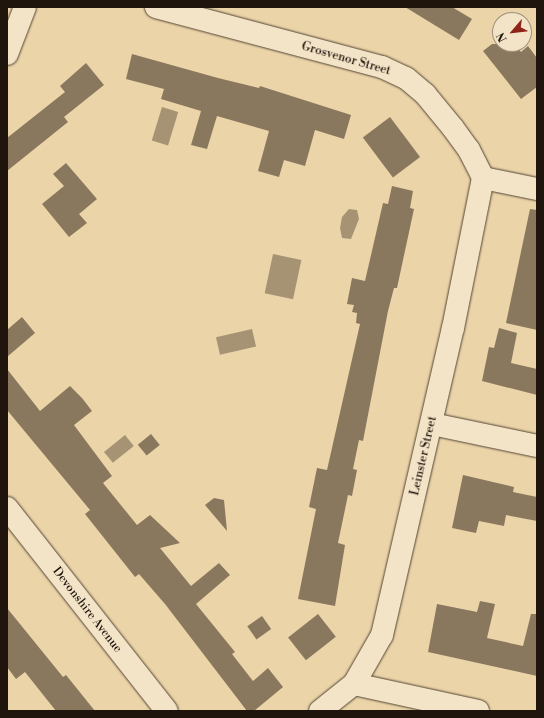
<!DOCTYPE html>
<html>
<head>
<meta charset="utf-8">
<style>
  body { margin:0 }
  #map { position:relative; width:544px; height:718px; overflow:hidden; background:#ecd4a9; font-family:"Libre Bodoni",serif }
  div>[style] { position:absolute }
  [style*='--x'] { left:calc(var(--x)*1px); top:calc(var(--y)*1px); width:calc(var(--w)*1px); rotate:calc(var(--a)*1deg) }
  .water>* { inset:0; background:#a69374; transform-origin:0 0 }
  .building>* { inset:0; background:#8a785e; transform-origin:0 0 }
  .roads { filter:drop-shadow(0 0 1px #524533) drop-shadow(0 0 1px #524533) }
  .street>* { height:22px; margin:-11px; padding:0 11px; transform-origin:11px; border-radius:11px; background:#f3e3c7 }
  .secondary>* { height:22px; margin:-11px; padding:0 11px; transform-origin:11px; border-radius:11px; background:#f3e3c7 }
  span { translate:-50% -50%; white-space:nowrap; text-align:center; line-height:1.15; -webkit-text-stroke:3px #f3e3c7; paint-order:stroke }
  .street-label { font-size:12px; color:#1f150c }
  .frame { position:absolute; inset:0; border:8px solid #1f150c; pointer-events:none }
  .north { position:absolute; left:492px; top:12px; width:40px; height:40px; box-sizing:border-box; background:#f3e3c7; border:1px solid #9e917c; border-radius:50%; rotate:242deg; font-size:11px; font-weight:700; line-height:16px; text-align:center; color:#1f150c }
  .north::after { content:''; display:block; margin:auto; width:14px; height:18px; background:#8f2418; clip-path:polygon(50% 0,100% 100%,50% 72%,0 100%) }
</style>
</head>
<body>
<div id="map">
  <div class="water">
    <div style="left:162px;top:107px;width:17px;height:35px;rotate:17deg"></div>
    <div style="clip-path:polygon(349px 209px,357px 210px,359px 219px,351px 239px,342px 238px,340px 228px,342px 217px)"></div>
    <div style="left:273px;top:254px;width:29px;height:40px;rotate:12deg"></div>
    <div style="left:252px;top:329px;width:18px;height:37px;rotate:77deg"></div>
    <div style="left:125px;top:435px;width:14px;height:27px;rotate:51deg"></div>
  </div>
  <div class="building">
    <div style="clip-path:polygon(405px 7px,452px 7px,472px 19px,459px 40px)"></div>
    <div style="clip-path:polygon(492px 44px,515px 44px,521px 52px,528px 46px,537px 58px,537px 87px,521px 99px,483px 51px)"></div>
    <div style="clip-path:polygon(132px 54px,218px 78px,259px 88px,260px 86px,351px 115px,344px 139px,315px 130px,305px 166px,284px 160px,279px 177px,258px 171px,269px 131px,217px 116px,207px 149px,191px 145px,201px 111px,161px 99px,164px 89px,126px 79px)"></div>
    <div style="clip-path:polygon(86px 63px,104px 85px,64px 117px,68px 122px,7px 171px,7px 138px,65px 92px,60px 86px)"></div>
    <div style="left:390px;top:117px;width:50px;height:34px;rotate:53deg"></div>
    <div style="clip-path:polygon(66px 163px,97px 199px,79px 214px,87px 223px,69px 237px,42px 204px,64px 186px,53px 174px)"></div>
    <div style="clip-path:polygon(392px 186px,413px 191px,410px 208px,414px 209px,397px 288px,394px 288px,388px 311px,363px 441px,359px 440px,353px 469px,357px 470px,352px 496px,348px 495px,338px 543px,345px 545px,335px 606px,298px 599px,316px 509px,309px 507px,317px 468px,327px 470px,360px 324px,356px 323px,357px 313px,352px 312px,354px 305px,347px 304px,352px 278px,365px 281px,383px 203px,388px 204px)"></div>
    <div style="clip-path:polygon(530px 209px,537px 210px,537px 330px,506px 323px)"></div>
    <div style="clip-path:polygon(22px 317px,35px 333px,7px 357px,7px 330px)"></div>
    <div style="clip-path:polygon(499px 328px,517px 333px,511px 363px,537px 369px,537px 395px,482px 381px,489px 347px,494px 348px)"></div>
    <div style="clip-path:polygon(7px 369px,40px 411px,70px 386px,82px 398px,92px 411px,74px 425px,112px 476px,103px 483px,137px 525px,150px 515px,180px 543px,160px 548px,191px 586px,219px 563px,230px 575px,196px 604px,235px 652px,232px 654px,253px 681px,268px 668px,283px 687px,254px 711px,247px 711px,165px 604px,139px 574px,135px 577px,85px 514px,90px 510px,7px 410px)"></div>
    <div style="left:151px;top:434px;width:14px;height:17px;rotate:51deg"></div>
    <div style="clip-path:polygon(463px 475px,514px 487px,513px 492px,537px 497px,537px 521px,506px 515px,504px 526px,479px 521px,476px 533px,452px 528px)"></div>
    <div style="clip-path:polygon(214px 498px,224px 500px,227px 531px,205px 505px)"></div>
    <div style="clip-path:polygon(480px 601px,495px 604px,487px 638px,523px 646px,531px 614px,537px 614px,537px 676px,428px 652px,437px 604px,477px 612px)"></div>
    <div style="clip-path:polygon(7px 608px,63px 677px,66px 675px,95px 711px,56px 711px,25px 672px,16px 679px,7px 667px)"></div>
    <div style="left:318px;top:614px;width:29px;height:38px;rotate:52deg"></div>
    <div style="left:262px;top:616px;width:16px;height:18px;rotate:55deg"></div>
  </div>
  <div class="roads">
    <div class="street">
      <div style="--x:156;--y:7;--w:234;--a:14.9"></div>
      <div style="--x:382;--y:67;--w:26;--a:25"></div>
      <div style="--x:406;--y:78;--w:25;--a:40"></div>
      <div style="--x:425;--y:94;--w:44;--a:50.5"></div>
      <div style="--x:453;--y:128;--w:27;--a:54"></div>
      <div style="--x:469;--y:150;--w:31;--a:63"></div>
      <div style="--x:7;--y:54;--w:50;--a:-69"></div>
      <div style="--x:483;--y:178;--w:55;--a:11.5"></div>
      <div style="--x:432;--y:424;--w:107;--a:11.8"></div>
      <div style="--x:354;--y:684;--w:127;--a:12.3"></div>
      <div style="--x:320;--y:711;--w:43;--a:-38.5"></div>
      <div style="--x:354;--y:684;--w:56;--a:-60.3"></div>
      <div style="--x:382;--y:635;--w:315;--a:-77"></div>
      <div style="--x:453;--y:328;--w:153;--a:-78.7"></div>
    </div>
    <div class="secondary">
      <div style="--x:7;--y:508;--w:258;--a:51.8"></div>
    </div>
  </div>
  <div class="street-label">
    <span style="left:346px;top:59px;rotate:16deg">Grosvenor Street</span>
    <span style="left:424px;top:456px;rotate:-77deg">Leinster Street</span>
    <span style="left:87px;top:610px;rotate:52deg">Devonshire Avenue</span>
  </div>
  <div class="frame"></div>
  <div class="north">N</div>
</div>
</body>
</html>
